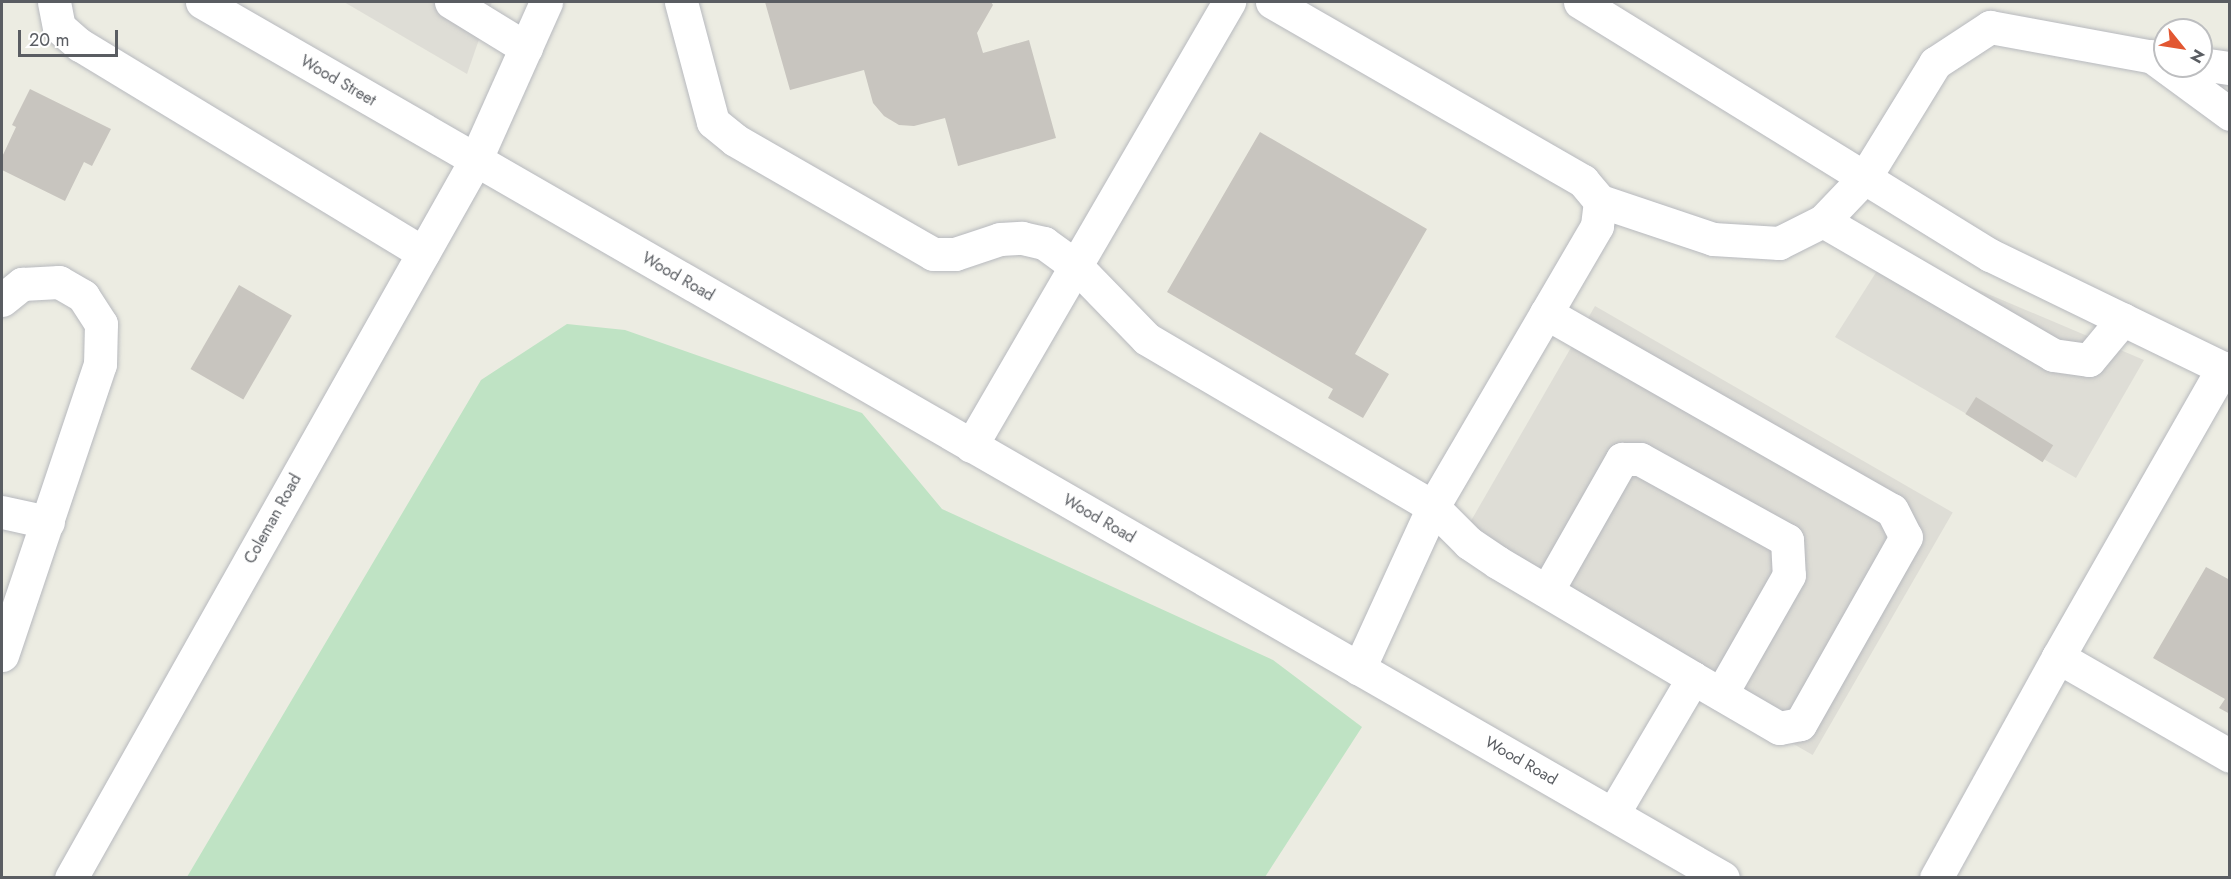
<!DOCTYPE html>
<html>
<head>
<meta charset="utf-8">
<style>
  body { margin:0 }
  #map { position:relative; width:2231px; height:879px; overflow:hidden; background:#ecece2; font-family:Jost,sans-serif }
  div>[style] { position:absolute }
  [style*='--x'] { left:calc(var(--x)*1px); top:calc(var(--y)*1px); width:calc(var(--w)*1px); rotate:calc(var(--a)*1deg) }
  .industrial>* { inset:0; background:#deddd6; transform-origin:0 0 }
  .green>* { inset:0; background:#bfe3c4 }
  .building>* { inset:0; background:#c8c5bf; transform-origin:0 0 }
  .roads { filter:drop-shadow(0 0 2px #b7b9be) drop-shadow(0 0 2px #b7b9be) }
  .minor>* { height:33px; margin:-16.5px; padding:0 16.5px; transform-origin:16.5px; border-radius:16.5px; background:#fff }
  span { translate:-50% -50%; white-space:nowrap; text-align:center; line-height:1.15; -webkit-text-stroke:4.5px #fff; paint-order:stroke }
  .street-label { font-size:16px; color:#5a5d62 }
  .frame { position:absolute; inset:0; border:3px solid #5a5d62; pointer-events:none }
  .north { position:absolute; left:2153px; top:18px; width:60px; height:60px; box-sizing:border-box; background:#fff; border:2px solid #bdbec0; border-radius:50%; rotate:120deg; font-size:16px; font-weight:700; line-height:24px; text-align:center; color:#5a5d62 }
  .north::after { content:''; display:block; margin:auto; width:21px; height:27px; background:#e25732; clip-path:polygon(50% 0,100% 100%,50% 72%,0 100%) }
  .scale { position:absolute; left:18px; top:30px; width:100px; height:27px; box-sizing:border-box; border:3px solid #5a5d62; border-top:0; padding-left:8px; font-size:18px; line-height:21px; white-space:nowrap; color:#5a5d62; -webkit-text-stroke:4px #fff; paint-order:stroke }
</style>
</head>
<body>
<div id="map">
  <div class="industrial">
    <div style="clip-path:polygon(344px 2px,492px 2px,467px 74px)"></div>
    <div style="clip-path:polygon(1889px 252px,2144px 360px,2076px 478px,1835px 337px)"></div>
    <div style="left:1595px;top:306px;width:413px;height:280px;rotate:30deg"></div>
  </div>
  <div class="green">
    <div style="clip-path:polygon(567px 324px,625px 330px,862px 413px,942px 509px,1273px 660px,1362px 727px,1265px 877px,187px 877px,481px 380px)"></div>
  </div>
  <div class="building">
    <div style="clip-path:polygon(765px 2px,991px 2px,993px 5px,977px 33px,983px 53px,1029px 40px,1056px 138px,958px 166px,945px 118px,914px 126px,899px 125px,884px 116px,873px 103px,864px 70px,790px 90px)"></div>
    <div style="clip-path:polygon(30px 89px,111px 129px,92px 166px,84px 162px,65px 201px,2px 170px,2px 157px,16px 127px,12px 125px)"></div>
    <div style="clip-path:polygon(1260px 132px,1427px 229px,1355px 354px,1389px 374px,1363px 418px,1328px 398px,1333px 389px,1167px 292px)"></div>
    <div style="left:239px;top:285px;width:61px;height:97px;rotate:30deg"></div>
    <div style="left:1976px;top:397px;width:91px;height:20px;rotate:32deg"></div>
    <div style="clip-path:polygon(2206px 567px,2230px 580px,2230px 714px,2219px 708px,2225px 699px,2153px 658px)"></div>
  </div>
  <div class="roads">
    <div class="minor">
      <div style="--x:54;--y:2;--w:25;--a:79"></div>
      <div style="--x:59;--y:27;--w:28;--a:41"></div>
      <div style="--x:80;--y:45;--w:401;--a:31.2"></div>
      <div style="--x:202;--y:2;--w:1755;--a:29.94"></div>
      <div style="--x:451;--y:2;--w:88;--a:31.5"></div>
      <div style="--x:681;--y:2;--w:124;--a:75.1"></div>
      <div style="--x:713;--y:122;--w:28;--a:39"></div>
      <div style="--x:735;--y:140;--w:228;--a:29.9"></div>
      <div style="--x:933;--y:254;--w:22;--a:0"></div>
      <div style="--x:955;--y:254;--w:47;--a:-18.4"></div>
      <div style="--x:1000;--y:239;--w:22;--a:-3"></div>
      <div style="--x:1022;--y:238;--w:23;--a:13"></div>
      <div style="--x:1044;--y:243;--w:41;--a:36"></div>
      <div style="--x:1077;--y:267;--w:100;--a:45.8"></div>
      <div style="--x:1147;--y:339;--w:332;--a:30.4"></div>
      <div style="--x:1433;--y:507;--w:51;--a:45"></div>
      <div style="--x:1469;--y:543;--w:34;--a:34"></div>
      <div style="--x:1497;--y:562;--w:228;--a:30.6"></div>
      <div style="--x:1693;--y:678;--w:158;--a:120.5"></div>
      <div style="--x:1272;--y:2;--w:359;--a:29.9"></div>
      <div style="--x:1583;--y:181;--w:26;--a:50"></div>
      <div style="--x:1600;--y:201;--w:25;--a:97"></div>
      <div style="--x:1597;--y:226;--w:325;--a:120.3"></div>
      <div style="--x:1433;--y:507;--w:178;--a:114.6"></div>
      <div style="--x:1580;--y:2;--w:482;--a:31.7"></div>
      <div style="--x:1990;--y:255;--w:259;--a:25.9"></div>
      <div style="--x:2151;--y:56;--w:98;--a:36.3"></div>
      <div style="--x:2201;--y:64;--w:29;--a:8"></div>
      <div style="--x:1600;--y:201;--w:119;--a:18.6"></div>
      <div style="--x:1713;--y:239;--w:66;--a:3.5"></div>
      <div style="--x:1779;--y:243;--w:49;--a:-26.6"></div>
      <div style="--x:1823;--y:221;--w:61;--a:-46.3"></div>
      <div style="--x:1865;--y:177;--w:134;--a:-58.4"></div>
      <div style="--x:1935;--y:63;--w:66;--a:-33.2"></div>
      <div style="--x:1990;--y:27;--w:178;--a:10.4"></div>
      <div style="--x:1823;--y:221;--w:266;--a:30.2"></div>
      <div style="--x:2053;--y:355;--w:36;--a:8"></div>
      <div style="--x:2089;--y:360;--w:53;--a:-50.3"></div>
      <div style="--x:2;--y:300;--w:26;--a:-39"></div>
      <div style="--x:22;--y:284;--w:37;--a:-3"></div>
      <div style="--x:59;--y:282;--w:28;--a:30"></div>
      <div style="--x:83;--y:296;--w:33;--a:57"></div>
      <div style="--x:101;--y:324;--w:40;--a:91.4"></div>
      <div style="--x:100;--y:364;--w:307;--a:108.6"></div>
      <div style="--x:1546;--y:313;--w:398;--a:29.7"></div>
      <div style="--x:1892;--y:510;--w:30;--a:63"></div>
      <div style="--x:1906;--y:537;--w:215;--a:119.5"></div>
      <div style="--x:1800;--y:724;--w:21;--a:169"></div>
      <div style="--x:1779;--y:728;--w:99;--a:-149.8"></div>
      <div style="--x:971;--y:446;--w:514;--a:-59.84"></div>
      <div style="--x:2;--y:512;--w:47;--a:12.3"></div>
      <div style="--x:1547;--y:591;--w:152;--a:-60.4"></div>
      <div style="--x:1622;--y:459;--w:18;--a:0"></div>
      <div style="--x:1640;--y:459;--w:168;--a:28.9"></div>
      <div style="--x:1787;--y:540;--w:35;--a:87"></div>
      <div style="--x:1789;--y:575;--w:137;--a:119.7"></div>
      <div style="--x:2058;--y:657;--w:333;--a:-60.3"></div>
      <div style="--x:2223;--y:368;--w:8;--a:23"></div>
      <div style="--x:71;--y:878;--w:823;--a:-60.6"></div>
      <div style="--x:475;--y:161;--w:174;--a:-65.9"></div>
      <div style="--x:1936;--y:878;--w:252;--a:-61.1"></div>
      <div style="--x:2058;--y:657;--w:198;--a:29.9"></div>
    </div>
  </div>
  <div class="street-label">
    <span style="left:338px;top:81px;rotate:30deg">Wood Street</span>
    <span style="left:678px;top:277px;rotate:30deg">Wood Road</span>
    <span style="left:273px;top:519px;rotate:-61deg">Coleman Road</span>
    <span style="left:1099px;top:519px;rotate:30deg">Wood Road</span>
    <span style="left:1521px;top:761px;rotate:30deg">Wood Road</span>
  </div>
  <div class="frame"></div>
  <div class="north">N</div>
  <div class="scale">20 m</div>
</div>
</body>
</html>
